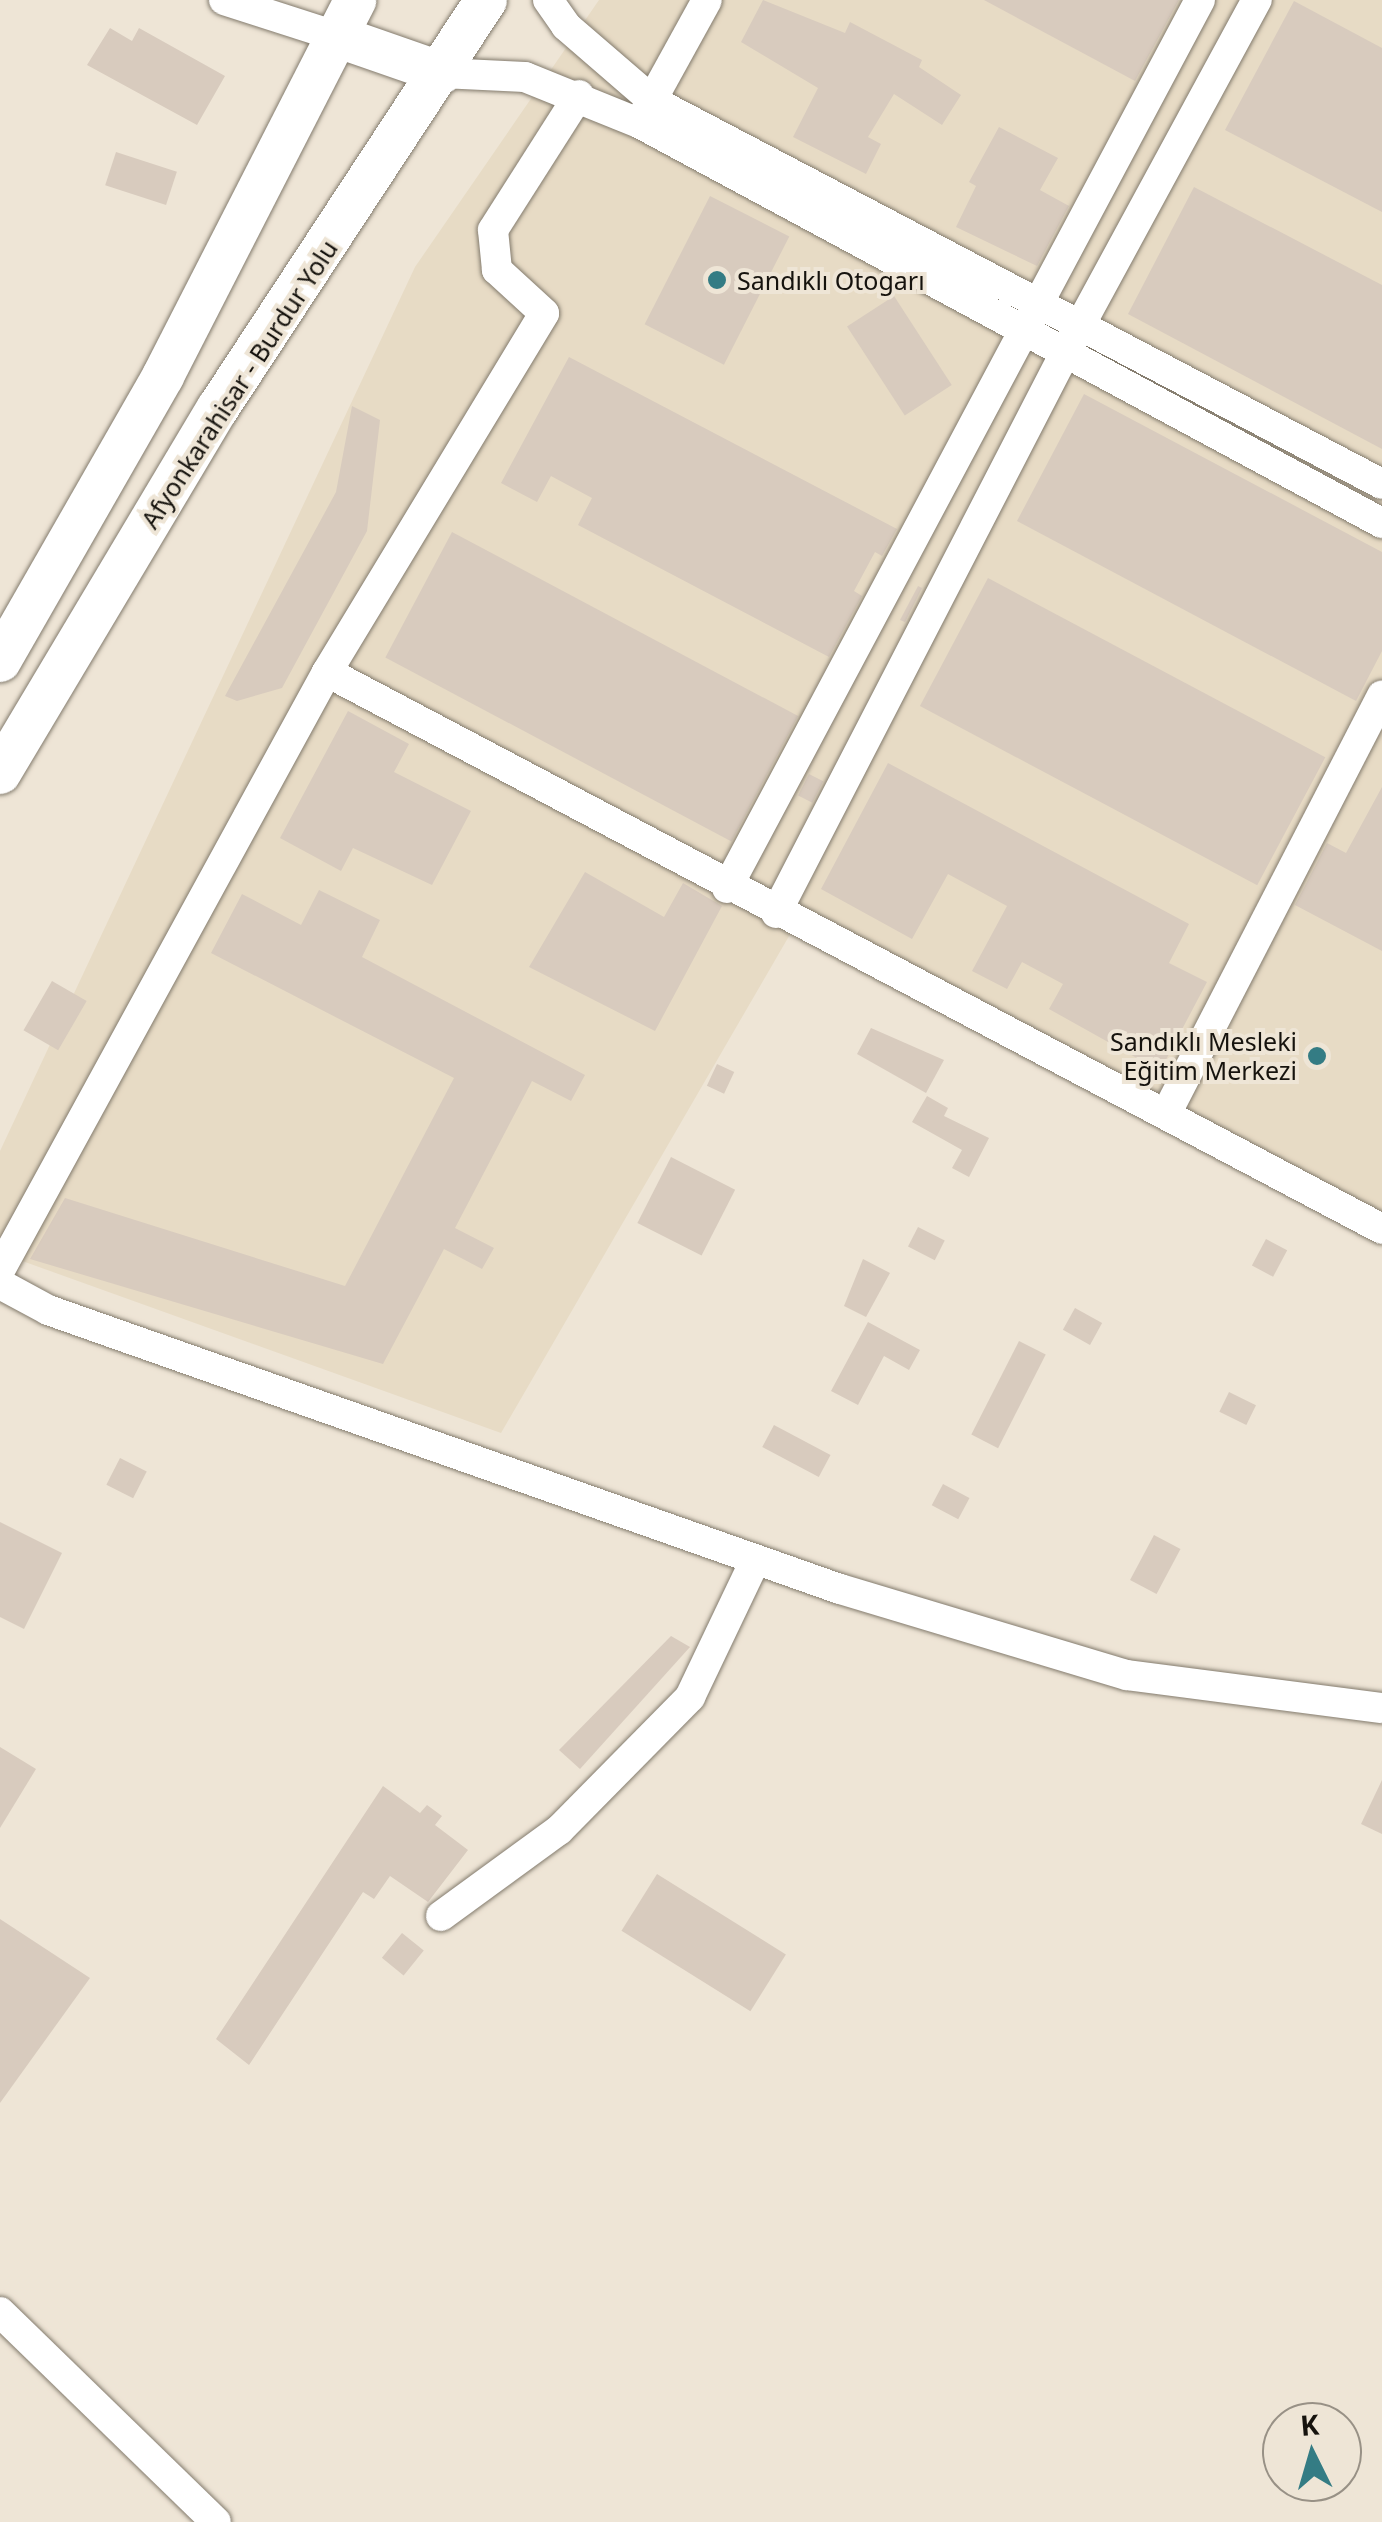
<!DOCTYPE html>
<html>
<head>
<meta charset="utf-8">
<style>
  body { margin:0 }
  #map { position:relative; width:1382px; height:2522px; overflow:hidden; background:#eee5d6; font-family:"Noto Sans",sans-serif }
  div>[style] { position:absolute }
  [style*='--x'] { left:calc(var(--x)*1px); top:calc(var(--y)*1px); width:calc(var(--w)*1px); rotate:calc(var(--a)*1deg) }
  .built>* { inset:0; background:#e7dbc5 }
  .building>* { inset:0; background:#d8cbbe; transform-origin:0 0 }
  .roads { filter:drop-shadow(0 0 2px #837b6d) drop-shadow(0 0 2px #837b6d) }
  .minor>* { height:30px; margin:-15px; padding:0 15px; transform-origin:15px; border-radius:15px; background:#fff }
  .highway>* { height:42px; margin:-21px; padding:0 21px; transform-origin:21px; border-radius:21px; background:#fff }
  .dots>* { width:28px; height:28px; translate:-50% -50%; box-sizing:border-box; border:5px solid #eee5d6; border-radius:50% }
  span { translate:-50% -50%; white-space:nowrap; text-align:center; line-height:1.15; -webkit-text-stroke:8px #eee5d6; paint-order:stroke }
  .poi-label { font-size:25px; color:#16130e }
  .left { translate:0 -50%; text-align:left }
  .right { translate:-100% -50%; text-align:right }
  .street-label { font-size:25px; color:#16130e }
  .north { position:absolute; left:1262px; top:2402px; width:100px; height:100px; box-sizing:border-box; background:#eee5d6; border:2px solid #989186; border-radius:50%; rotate:355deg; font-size:28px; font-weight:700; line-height:40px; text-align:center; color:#16130e }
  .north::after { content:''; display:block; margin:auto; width:35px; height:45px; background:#347c84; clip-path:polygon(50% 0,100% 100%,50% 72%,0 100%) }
</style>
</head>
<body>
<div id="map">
  <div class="built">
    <div style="clip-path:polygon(599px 0,1382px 0,1382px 1243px,796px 924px,501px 1433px,0 1253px,0 1151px,415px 267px)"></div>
  </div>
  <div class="building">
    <div style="clip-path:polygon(763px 0,845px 33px,850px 22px,922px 60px,919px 67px,961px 95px,942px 125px,894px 94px,868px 137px,881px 144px,866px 174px,793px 137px,818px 88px,741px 42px)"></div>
    <div style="clip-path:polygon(984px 0,1179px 0,1135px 81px)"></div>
    <div style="clip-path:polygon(1294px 1px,1382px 48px,1382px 212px,1225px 130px)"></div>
    <div style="clip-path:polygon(110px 28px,132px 41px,139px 28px,225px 76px,197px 125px,87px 65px)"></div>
    <div style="clip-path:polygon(999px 127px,1058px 158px,1040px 190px,1069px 206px,1037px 266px,956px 227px,976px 186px,969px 182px)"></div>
    <div style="left:116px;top:152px;width:64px;height:35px;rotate:18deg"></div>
    <div style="clip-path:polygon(1194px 187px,1382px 285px,1382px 449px,1128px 314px)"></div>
    <div style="left:710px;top:196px;width:89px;height:144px;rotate:27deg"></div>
    <div style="left:894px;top:296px;width:106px;height:56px;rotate:57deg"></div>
    <div style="clip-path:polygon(569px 357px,897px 529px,882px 556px,875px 552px,854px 591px,862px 596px,829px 657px,578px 525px,592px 498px,551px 476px,537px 502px,501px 483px)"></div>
    <div style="clip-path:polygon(1084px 394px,1382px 552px,1382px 651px,1356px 701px,1017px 521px)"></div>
    <div style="clip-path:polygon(352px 406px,380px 420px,367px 531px,282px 688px,237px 701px,225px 696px,336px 492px)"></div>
    <div style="left:452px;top:532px;width:392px;height:142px;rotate:28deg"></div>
    <div style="left:988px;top:578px;width:382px;height:145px;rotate:28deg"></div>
    <div style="clip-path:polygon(918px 586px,922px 588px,905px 622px,900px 620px)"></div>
    <div style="clip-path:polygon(348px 711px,409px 744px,394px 772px,471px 811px,432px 885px,353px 848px,341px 871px,280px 838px)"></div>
    <div style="clip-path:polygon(888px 763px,1189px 924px,1169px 963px,1207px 982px,1160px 1071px,1049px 1009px,1063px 984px,1022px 962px,1007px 989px,972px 971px,1007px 906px,948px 874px,912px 939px,821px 889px)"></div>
    <div style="left:809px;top:774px;width:16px;height:24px;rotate:27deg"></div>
    <div style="clip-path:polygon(1382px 787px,1382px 951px,1295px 905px,1327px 843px,1346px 853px)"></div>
    <div style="clip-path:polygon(585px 872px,664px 917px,683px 883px,722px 906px,655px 1031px,529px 967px)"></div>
    <div style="clip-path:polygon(319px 890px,380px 920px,362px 957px,585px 1075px,571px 1101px,532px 1081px,455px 1228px,494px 1248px,482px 1269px,444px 1249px,383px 1364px,30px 1259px,65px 1198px,345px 1286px,454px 1078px,211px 953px,242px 894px,301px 925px)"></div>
    <div style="left:52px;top:981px;width:40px;height:57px;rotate:30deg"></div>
    <div style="clip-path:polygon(871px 1028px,944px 1060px,926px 1093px,857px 1054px)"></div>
    <div style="left:717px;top:1064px;width:19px;height:24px;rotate:25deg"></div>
    <div style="clip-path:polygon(927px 1096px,948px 1108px,944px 1116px,989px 1138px,969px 1177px,952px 1168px,962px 1150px,912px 1122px)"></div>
    <div style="left:671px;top:1157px;width:72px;height:74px;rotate:27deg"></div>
    <div style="left:918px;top:1227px;width:30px;height:22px;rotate:27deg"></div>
    <div style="left:1266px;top:1239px;width:24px;height:30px;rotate:28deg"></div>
    <div style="clip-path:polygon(863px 1259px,890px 1273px,866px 1317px,844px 1306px)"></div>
    <div style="left:1075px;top:1308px;width:31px;height:25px;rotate:29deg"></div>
    <div style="clip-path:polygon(868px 1322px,920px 1350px,909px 1370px,884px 1356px,858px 1405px,831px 1391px)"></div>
    <div style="left:1019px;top:1341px;width:30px;height:105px;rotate:27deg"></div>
    <div style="left:1229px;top:1392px;width:30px;height:22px;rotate:26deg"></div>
    <div style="left:774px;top:1425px;width:64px;height:25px;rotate:28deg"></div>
    <div style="left:120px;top:1458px;width:30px;height:30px;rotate:27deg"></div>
    <div style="left:943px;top:1484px;width:30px;height:24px;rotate:28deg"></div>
    <div style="clip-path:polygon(0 1522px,62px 1553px,24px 1629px,0 1617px)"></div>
    <div style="left:1154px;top:1535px;width:30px;height:51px;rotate:28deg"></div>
    <div style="clip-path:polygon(671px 1636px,690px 1647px,580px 1769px,559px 1750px)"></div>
    <div style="clip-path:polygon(0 1747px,36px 1769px,0 1828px)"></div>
    <div style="clip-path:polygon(1382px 1780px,1382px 1834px,1361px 1824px)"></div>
    <div style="clip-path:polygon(383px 1786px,420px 1813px,427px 1805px,442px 1816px,435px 1825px,468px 1850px,428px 1902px,390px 1876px,374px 1899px,363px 1892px,249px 2065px,216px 2039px)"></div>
    <div style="left:657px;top:1874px;width:152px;height:67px;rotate:32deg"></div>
    <div style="clip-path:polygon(0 1919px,90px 1978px,0 2103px)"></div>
    <div style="left:402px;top:1933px;width:28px;height:32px;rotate:39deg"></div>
  </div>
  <div class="roads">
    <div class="minor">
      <div style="--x:224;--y:0;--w:118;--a:17.8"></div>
      <div style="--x:548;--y:0;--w:32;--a:55"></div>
      <div style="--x:566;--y:26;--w:115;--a:40.8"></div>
      <div style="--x:653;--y:101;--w:823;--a:27.72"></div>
      <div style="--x:442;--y:73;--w:83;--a:2.8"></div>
      <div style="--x:525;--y:77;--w:123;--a:22"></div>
      <div style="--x:639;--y:123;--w:844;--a:28.3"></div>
      <div style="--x:643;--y:116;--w:132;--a:-61.1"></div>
      <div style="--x:327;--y:672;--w:1193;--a:27.83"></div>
      <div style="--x:727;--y:888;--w:1006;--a:-61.96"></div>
      <div style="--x:776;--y:913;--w:628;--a:-62.7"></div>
      <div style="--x:1064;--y:355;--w:404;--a:-61.5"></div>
      <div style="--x:1166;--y:1114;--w:471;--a:-62.7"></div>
      <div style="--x:0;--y:1270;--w:682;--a:-61.33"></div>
      <div style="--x:327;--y:672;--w:419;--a:-58.8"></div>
      <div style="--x:544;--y:313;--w:64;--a:-137.5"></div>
      <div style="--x:497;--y:270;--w:40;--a:-95.7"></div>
      <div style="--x:493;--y:230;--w:160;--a:-57.5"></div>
      <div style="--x:0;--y:1284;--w:55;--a:28.4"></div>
      <div style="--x:48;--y:1310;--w:840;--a:19.41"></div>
      <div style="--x:840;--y:1589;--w:300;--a:16.7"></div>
      <div style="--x:1127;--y:1675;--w:257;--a:7.4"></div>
      <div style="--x:441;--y:1916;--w:146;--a:-36.1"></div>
      <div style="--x:559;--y:1830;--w:187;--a:-45.4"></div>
      <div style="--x:690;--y:1697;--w:151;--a:-64.5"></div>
      <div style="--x:0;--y:2312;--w:301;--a:44.2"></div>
    </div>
    <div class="highway">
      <div style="--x:336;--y:36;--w:112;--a:19.2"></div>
      <div style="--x:0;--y:661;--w:328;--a:-60.2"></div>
      <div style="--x:163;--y:376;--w:422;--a:-62.9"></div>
      <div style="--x:0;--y:773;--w:425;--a:-59.2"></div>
      <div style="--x:218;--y:408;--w:488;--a:-56.7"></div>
    </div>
  </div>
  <div class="dots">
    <div style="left:717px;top:280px;background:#347c84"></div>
    <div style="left:1317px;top:1056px;background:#347c84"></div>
  </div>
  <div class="poi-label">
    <span class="left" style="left:737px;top:280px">Sandıklı Otogarı</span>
    <span class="right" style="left:1297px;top:1056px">Sandıklı Mesleki<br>Eğitim Merkezi</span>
  </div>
  <div class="street-label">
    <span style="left:239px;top:384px;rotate:-57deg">Afyonkarahisar - Burdur Yolu</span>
  </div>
  <div class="north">K</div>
</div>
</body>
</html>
